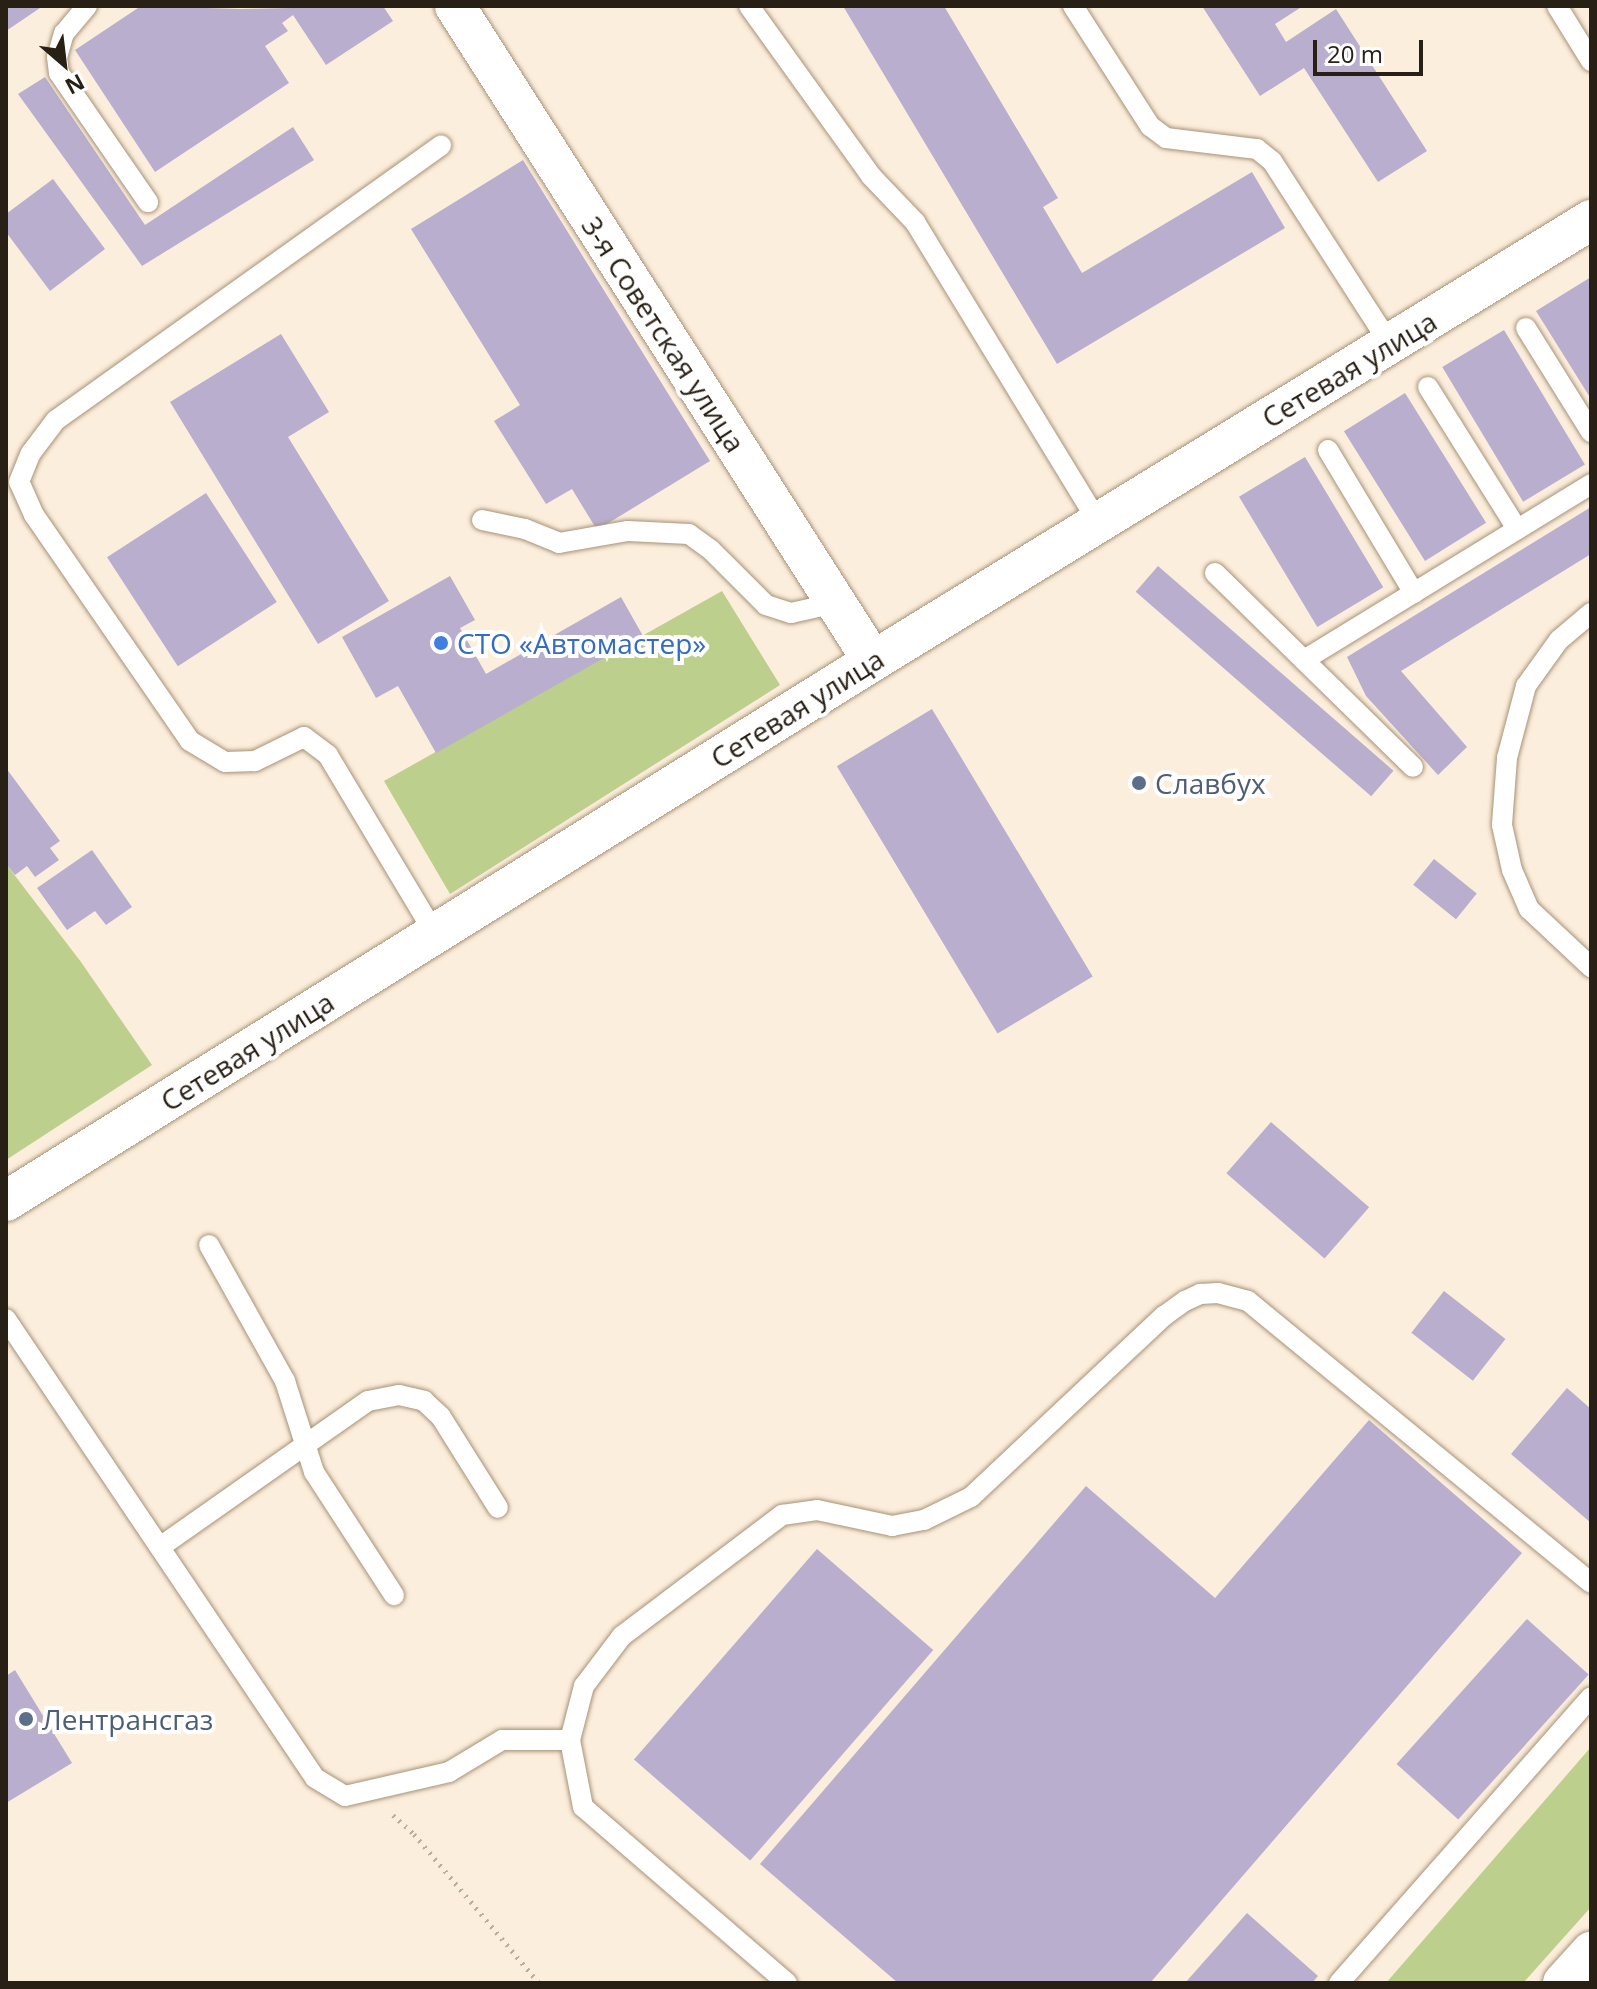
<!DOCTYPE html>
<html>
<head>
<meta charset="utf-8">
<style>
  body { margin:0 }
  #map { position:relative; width:1597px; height:1989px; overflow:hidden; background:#fceedc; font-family:"Open Sans",sans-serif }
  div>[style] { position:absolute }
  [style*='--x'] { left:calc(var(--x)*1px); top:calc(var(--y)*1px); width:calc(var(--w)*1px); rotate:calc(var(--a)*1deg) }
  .green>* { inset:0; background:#bdcf8c }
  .building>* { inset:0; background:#b9aece; transform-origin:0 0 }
  .path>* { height:5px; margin-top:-2.5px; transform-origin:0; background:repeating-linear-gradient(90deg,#bbae9f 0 2px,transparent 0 8px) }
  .roads { filter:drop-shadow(0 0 2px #a79277) drop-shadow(0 0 2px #a79277) }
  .service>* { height:20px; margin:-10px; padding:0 10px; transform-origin:10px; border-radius:10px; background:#fff }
  .minor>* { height:40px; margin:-20px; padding:0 20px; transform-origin:20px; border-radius:20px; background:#fff }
  .dots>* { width:22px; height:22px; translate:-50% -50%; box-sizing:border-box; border:4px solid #fff; border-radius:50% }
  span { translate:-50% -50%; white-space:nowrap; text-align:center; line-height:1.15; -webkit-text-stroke:8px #fff; paint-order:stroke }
  .street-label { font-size:28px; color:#281f15 }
  .shop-label { font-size:28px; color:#366cbe }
  .left { translate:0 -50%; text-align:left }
  .service-label { font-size:28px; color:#4e5e75 }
  .frame { position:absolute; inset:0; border:8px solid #281f15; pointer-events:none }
  .north { position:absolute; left:24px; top:24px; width:80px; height:80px; -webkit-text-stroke:6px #fff; paint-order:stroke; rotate:152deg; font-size:22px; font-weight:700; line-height:32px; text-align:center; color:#281f15 }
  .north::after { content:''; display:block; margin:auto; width:28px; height:36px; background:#281f15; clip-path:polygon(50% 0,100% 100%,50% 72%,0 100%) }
  .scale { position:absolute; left:1313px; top:40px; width:110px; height:36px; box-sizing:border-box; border:4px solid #281f15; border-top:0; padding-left:10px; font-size:24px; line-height:28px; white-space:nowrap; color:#281f15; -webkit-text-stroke:6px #fff; paint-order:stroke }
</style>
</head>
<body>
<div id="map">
  <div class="green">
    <div style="clip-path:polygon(722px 591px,780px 685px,450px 894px,384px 781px)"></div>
    <div style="clip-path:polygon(6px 864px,81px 962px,152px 1065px,6px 1160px)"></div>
    <div style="clip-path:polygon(1591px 1747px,1591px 1907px,1523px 1983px,1386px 1983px)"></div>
  </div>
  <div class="building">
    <div style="clip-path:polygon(6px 6px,43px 6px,6px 31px)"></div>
    <div style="clip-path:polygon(141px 6px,240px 9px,383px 6px,393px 21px,326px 65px,293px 15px,282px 23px,288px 31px,265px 46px,289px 83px,155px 172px,75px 50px)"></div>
    <div style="clip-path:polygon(843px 6px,944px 6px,1058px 198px,1043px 207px,1082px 273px,1252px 172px,1285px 228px,1057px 364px)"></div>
    <div style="clip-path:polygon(1202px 6px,1303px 6px,1275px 24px,1286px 42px,1336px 9px,1427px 151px,1378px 182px,1304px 68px,1260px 96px)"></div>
    <div style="clip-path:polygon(45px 77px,145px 225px,293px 127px,314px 160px,142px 266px,18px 94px)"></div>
    <div style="clip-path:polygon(523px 160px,710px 461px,597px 530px,572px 489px,546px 504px,494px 421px,520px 405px,411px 229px)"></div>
    <div style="clip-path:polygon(53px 179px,105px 249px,50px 291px,6px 232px,6px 214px)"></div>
    <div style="clip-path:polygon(1591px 277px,1591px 399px,1536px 311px)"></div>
    <div style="left:1504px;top:330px;width:157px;height:72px;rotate:59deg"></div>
    <div style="clip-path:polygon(281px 334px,329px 412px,288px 437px,389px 601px,318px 644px,170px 402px)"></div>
    <div style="left:1405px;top:393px;width:153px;height:72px;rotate:58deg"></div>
    <div style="left:1305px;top:457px;width:152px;height:77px;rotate:59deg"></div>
    <div style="left:206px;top:493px;width:130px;height:118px;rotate:57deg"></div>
    <div style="clip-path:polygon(1591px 507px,1591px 554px,1401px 671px,1467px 747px,1438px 775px,1366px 696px,1347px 657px)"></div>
    <div style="left:1158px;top:566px;width:312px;height:34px;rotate:41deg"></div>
    <div style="clip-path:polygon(450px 576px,475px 620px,460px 628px,486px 674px,621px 597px,643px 636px,436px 753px,398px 686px,376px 698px,342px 637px)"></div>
    <div style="left:932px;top:709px;width:312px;height:111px;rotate:59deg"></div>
    <div style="clip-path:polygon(6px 768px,60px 841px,50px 848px,59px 860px,35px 877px,27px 866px,15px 875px,6px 864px)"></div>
    <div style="clip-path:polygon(92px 850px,132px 907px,106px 925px,95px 911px,67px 930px,37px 888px)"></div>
    <div style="left:1434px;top:859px;width:55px;height:33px;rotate:39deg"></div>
    <div style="left:1271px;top:1122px;width:130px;height:68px;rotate:41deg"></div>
    <div style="left:1444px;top:1291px;width:78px;height:53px;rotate:38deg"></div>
    <div style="clip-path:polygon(1567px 1388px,1591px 1409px,1591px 1523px,1511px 1454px)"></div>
    <div style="clip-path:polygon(1369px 1420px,1522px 1553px,1150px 1983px,898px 1983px,760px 1864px,1086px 1486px,1215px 1598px)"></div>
    <div style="left:817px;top:1549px;width:154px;height:279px;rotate:41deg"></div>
    <div style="left:1527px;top:1619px;width:83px;height:195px;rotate:42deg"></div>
    <div style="clip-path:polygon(15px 1670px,72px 1763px,6px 1803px,6px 1676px)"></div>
    <div style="clip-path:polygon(1247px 1913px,1318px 1976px,1312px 1983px,1185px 1983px)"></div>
  </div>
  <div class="path">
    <div style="--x:393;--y:1815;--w:28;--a:42"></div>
    <div style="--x:414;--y:1834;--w:194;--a:50"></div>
  </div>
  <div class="roads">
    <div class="service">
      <div style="--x:87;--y:6;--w:35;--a:130"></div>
      <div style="--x:64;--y:33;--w:25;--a:106"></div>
      <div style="--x:57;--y:57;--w:16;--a:83"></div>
      <div style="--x:59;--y:73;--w:157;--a:55.4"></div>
      <div style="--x:749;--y:6;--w:209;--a:54.3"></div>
      <div style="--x:871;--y:176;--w:64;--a:46.3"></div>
      <div style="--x:915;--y:222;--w:351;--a:58.6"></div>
      <div style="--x:1073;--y:6;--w:143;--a:57.3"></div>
      <div style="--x:1150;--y:126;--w:20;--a:37"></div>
      <div style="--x:1166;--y:138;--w:92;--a:6.9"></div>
      <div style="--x:1257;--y:149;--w:19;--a:39"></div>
      <div style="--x:1272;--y:161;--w:218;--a:57.2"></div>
      <div style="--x:1557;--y:6;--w:65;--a:58.3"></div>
      <div style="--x:1526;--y:328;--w:123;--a:58"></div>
      <div style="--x:1428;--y:387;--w:168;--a:57.9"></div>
      <div style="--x:1328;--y:450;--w:167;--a:59"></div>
      <div style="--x:482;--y:520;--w:44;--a:11.8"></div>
      <div style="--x:525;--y:529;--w:37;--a:22"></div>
      <div style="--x:559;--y:543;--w:70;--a:-9.9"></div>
      <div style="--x:628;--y:531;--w:61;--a:2.8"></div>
      <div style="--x:689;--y:534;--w:27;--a:36"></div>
      <div style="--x:711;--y:550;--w:78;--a:45"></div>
      <div style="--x:766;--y:605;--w:26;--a:18"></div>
      <div style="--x:791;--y:613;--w:46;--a:-12.5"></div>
      <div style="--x:1215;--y:573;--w:277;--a:44.4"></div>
      <div style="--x:1591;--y:613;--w:42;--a:139.8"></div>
      <div style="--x:1559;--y:640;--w:57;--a:125.7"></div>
      <div style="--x:1526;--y:686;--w:74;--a:104.8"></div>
      <div style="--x:1507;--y:758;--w:67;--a:94.3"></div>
      <div style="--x:1502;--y:825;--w:46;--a:77.5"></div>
      <div style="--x:1512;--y:870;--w:43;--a:66.4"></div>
      <div style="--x:1529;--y:909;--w:85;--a:43.1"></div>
      <div style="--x:1304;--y:660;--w:337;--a:-31.5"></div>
      <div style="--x:435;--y:934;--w:209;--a:-120.9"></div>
      <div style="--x:328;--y:755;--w:30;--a:-143"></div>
      <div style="--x:304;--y:737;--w:55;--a:153.9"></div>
      <div style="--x:255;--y:761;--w:30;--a:178"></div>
      <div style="--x:225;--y:762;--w:41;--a:-149"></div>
      <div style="--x:190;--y:741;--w:275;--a:-124.6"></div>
      <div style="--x:34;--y:515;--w:36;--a:-114"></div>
      <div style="--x:19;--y:482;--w:31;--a:-68"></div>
      <div style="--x:31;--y:453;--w:41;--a:-52.9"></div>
      <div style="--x:56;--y:420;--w:473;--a:-35.5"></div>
      <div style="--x:209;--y:1245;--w:156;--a:60.8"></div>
      <div style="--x:285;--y:1381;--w:96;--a:72.3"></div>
      <div style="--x:314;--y:1472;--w:147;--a:57"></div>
      <div style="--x:6;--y:1319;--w:553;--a:56.05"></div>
      <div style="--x:315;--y:1778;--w:35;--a:31"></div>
      <div style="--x:345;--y:1796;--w:107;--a:-13"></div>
      <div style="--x:449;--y:1772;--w:62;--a:-31.1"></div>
      <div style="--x:502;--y:1740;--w:68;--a:0"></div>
      <div style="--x:160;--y:1547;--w:254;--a:-35.1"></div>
      <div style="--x:368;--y:1401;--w:32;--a:-11"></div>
      <div style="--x:399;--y:1395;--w:26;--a:13"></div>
      <div style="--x:424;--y:1401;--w:23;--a:43"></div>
      <div style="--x:441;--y:1417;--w:107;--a:57.9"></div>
      <div style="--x:787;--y:1983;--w:269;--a:-139.2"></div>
      <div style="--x:583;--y:1807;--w:68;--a:-101"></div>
      <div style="--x:570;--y:1740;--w:56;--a:-75.5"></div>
      <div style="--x:584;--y:1686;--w:63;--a:-52.8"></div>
      <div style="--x:622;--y:1636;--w:201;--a:-37.1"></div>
      <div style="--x:782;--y:1515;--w:35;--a:-8"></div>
      <div style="--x:817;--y:1510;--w:77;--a:12"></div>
      <div style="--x:892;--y:1526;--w:33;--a:-11"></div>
      <div style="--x:924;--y:1520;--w:52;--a:-26.1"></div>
      <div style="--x:971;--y:1497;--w:265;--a:-43.2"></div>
      <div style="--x:1164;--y:1316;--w:26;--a:-36"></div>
      <div style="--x:1185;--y:1301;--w:17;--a:-25"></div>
      <div style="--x:1200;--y:1294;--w:18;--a:-3"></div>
      <div style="--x:1218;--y:1293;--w:31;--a:15"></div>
      <div style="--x:1248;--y:1301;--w:444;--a:39.4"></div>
      <div style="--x:1339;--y:1983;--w:381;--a:-48.6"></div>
    </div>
    <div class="minor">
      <div style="--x:455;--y:6;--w:777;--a:57.46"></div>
      <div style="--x:6;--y:1201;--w:1021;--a:-31.92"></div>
      <div style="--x:873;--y:661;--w:843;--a:-31.56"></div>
      <div style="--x:1563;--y:1983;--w:42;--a:-47.9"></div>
    </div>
  </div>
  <div class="dots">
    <div style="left:441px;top:643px;background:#3f7fe0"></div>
    <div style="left:1139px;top:783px;background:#5c6f8a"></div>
    <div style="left:26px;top:1719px;background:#5c6f8a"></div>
  </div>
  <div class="street-label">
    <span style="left:664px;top:334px;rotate:57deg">3-я Советская улица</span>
    <span style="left:1349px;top:369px;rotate:-31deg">Сетевая улица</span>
    <span style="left:797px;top:708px;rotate:-32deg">Сетевая улица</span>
    <span style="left:247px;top:1051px;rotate:-32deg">Сетевая улица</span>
  </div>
  <div class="shop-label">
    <span class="left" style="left:457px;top:643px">СТО «Автомастер»</span>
  </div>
  <div class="service-label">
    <span class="left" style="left:1155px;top:783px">Славбух</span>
    <span class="left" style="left:42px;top:1719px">Лентрансгаз</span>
  </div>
  <div class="frame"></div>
  <div class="north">N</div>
  <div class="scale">20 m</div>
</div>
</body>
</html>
